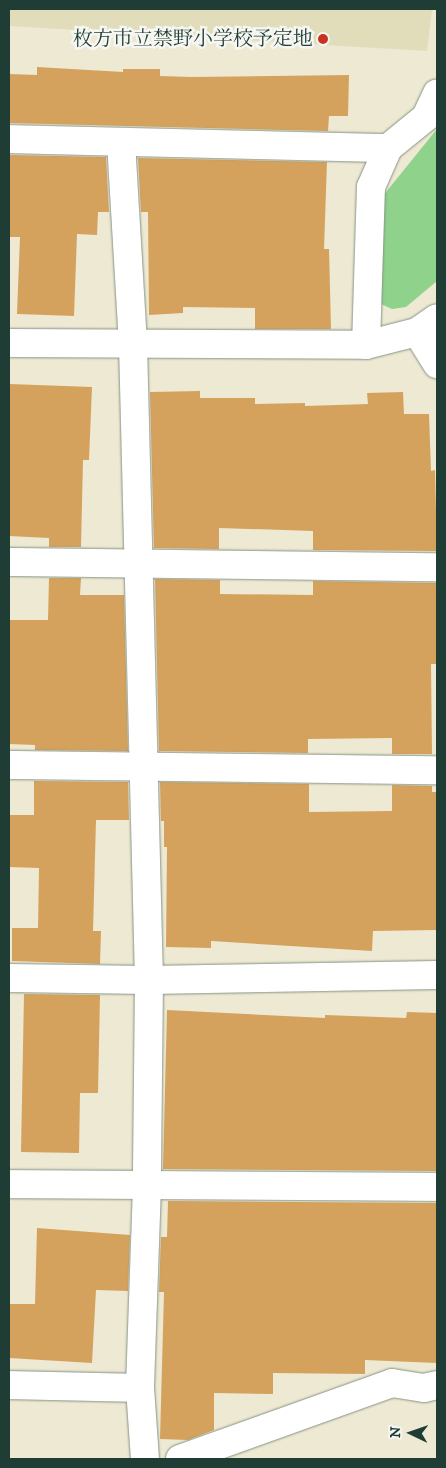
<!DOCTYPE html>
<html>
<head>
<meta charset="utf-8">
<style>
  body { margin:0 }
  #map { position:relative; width:446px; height:1468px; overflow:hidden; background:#eee9d3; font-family:"IM FELL DW Pica","Noto Serif JP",serif }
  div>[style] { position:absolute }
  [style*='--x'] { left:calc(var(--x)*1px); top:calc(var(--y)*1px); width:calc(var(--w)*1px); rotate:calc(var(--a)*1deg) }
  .built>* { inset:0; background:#e1dcba }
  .green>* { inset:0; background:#8ed28b }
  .building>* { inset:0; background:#d4a25d }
  .roads { filter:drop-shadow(0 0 1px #869384) drop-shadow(0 0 1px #869384) }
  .street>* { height:28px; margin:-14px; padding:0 14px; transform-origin:14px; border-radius:14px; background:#fff }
  .dots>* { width:14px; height:14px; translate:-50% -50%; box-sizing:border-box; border:2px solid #f6f6f2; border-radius:50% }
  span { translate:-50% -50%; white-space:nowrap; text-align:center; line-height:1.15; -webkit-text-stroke:5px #f6f6f2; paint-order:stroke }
  .poi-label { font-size:20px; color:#1f3d34 }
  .right { translate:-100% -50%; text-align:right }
  .frame { position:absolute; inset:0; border:10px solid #1f3d34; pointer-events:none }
  .north { position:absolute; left:386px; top:1408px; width:50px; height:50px; -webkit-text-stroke:4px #f6f6f2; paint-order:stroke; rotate:273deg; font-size:14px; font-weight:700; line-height:20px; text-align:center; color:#1f3d34 }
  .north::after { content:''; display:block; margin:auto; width:18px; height:22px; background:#1f3d34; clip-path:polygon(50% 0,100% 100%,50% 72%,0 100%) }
</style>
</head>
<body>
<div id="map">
  <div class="built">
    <div style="clip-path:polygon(9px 9px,432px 9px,427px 51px,9px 26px)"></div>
  </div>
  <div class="green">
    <div style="clip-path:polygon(437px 129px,437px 281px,406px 307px,392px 309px,381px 304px,382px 197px)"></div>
  </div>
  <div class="building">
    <div style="clip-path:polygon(37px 67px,123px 72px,123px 69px,160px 69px,160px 76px,191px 77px,349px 75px,348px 116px,329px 116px,328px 131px,9px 123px,9px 74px,37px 75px)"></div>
    <div style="clip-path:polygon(9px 155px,106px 157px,109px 212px,98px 212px,97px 235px,77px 234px,74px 316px,17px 314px,20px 237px,9px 237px)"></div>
    <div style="clip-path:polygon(138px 158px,327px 162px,324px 249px,329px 249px,331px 329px,255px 329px,255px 308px,183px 307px,183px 313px,149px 315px,148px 212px,141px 212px)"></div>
    <div style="clip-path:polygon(9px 384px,92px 387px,89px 460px,83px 460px,81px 547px,49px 547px,49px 538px,9px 536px)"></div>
    <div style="clip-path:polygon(200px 391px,200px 398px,255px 398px,255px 404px,305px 403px,305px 406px,368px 404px,367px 393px,403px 392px,404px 414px,429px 414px,431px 471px,435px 470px,437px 551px,313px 550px,313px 531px,219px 528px,219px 549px,154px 548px,150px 392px)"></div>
    <div style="clip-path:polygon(49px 578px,81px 578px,80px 595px,124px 595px,128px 751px,35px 750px,35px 745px,9px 744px,9px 620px,48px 620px)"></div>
    <div style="clip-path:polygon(155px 579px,220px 580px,220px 594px,313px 595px,313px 581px,437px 583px,437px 664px,431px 664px,432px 754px,392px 754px,392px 738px,308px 739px,308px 753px,159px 751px)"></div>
    <div style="clip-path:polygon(34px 781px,128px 782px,129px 820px,96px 820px,93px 931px,101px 931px,100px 964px,12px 961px,12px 928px,38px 928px,39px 868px,9px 867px,9px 815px,34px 815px)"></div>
    <div style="clip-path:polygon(160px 782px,309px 784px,309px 812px,392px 811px,392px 785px,432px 786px,432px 792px,437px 792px,437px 930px,373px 931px,372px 951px,211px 941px,211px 948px,166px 947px,167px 847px,164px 847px,164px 821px,161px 821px)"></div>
    <div style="clip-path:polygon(24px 994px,100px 995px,98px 1093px,80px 1093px,79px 1153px,21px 1152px)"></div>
    <div style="clip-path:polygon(167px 1010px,325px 1018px,325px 1015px,406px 1018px,407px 1012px,437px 1013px,437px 1171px,163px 1169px)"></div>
    <div style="clip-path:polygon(168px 1201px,437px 1203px,437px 1363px,365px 1360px,365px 1374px,273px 1373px,273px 1394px,214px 1393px,214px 1430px,188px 1440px,160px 1439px,164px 1292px,159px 1292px,161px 1237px,167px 1237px)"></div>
    <div style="clip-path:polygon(37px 1228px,130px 1235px,128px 1291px,96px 1290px,92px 1363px,9px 1358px,9px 1304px,35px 1304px)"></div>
  </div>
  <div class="roads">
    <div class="street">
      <div style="--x:9;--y:139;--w:379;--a:1.4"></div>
      <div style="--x:121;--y:142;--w:202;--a:86.6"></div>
      <div style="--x:133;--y:344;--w:636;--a:88.56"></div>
      <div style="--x:149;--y:980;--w:206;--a:90.6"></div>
      <div style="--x:147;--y:1186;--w:202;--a:92"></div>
      <div style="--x:140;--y:1388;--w:71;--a:86"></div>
      <div style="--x:417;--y:332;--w:38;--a:58"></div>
      <div style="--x:9;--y:343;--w:357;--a:0.3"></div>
      <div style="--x:366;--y:345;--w:53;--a:-14.3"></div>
      <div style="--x:417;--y:332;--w:24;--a:-35"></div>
      <div style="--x:366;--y:345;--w:158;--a:-88.2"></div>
      <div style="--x:371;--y:187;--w:43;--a:-66.4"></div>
      <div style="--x:388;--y:148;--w:49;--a:-39.2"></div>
      <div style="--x:426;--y:117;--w:26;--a:-65"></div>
      <div style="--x:9;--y:562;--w:428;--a:0.7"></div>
      <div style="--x:9;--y:765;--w:428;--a:0.7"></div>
      <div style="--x:9;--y:978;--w:140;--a:0.8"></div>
      <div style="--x:149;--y:980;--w:288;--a:-1"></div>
      <div style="--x:9;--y:1184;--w:428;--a:0.4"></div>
      <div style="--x:9;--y:1385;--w:131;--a:1.3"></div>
      <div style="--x:180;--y:1459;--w:225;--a:-19.7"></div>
      <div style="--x:392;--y:1383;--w:32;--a:9"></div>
      <div style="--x:424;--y:1388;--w:13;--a:-13"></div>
    </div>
  </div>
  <div class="dots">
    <div style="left:323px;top:39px;background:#c8321e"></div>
  </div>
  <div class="poi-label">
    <span class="right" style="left:313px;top:39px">枚方市立禁野小学校予定地</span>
  </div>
  <div class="frame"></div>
  <div class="north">N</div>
</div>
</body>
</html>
